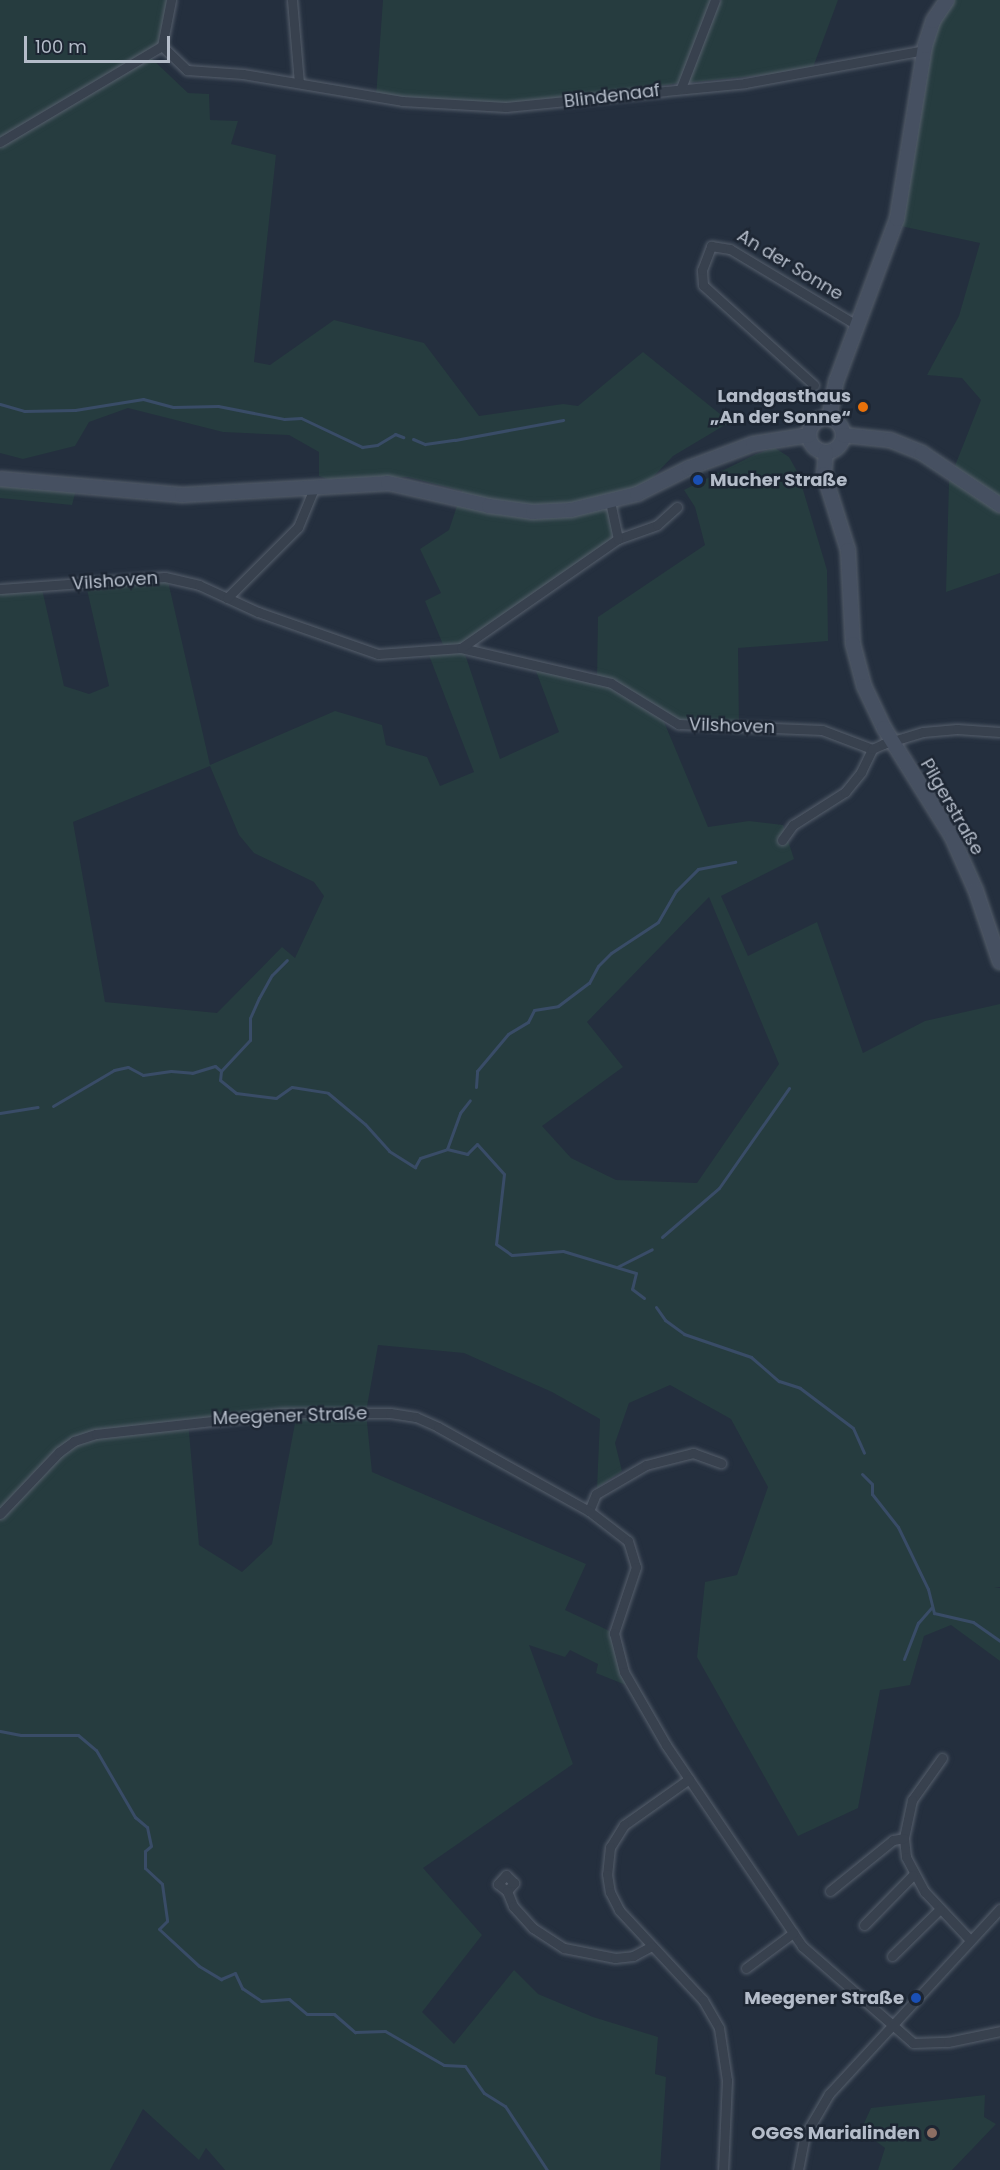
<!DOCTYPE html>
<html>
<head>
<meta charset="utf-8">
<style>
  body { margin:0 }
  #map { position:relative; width:1000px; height:2170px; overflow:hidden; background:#242f3e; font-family:Poppins,sans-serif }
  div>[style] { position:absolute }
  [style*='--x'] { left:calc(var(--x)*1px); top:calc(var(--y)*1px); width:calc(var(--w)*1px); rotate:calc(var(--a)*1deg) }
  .green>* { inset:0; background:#263c3f }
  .stream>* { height:3px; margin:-1.5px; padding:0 1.5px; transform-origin:1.5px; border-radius:1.5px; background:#394c67 }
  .roads { filter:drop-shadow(0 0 2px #565f6c) drop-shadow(0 0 2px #565f6c) }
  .street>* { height:9px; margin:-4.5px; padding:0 4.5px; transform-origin:4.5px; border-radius:4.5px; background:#38414e }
  .secondary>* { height:14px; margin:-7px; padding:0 7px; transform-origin:7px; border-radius:7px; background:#465061 }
  .secondary>.ring { margin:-7px; padding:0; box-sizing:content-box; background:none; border:14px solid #465061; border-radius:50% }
  .dots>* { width:16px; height:16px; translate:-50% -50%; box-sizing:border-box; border:3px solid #1d2633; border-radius:50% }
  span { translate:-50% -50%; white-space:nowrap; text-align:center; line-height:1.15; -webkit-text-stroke:5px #1d2633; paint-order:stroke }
  .street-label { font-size:18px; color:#b4bcc9 }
  .poi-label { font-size:18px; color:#b4bcc9; font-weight:700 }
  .right { translate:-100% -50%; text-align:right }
  .left { translate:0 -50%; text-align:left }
  .scale { position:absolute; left:24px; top:36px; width:146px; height:27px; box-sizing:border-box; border:3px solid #b4bcc9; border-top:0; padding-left:8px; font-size:18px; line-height:21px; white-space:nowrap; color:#b4bcc9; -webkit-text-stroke:4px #1d2633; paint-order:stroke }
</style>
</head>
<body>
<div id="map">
  <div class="green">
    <div style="clip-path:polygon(evenodd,0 0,171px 0,162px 46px,148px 55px,188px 93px,209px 94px,210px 120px,238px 121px,231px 144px,276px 155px,254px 362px,270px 365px,334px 320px,424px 343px,479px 416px,563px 404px,578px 406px,643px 352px,730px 422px,673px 456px,637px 494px,610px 502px,618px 539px,463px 648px,500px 759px,559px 732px,533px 663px,597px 679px,598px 617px,705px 545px,695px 507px,684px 490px,756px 454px,775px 448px,789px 457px,798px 473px,827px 570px,828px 641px,738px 648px,739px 729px,662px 717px,708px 827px,749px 821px,783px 825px,794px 859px,721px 896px,748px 956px,817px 922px,863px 1053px,925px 1021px,1000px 1004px,1000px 1587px,994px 1587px,1000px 1588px,1000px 1661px,951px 1625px,924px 1636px,910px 1685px,880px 1690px,858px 1808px,798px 1836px,697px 1657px,705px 1582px,737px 1575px,768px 1487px,731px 1419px,670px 1385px,629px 1403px,615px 1443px,622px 1471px,597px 1488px,600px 1419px,552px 1392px,464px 1353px,378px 1345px,366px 1412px,372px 1472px,586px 1564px,565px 1610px,614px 1633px,631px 1687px,596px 1673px,598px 1664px,570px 1650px,565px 1657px,529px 1645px,573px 1764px,423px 1868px,482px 1935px,422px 2012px,454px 2044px,514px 1970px,538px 1994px,593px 2017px,658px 2037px,655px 2074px,666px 2077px,660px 2170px,225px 2170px,206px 2148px,199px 2160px,143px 2109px,110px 2170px,0 2170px,0 592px,42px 589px,64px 686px,89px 694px,109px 686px,86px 585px,168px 581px,210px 765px,335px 711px,382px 725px,386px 745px,427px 757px,440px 786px,474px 772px,427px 650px,444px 647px,425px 601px,441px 593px,420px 549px,449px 530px,462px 491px,408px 477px,330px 480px,319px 476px,319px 452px,289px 435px,223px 432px,128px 408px,89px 422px,75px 446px,23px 459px,0 453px,0 0,210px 766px,239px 835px,254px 853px,314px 882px,324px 896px,295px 958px,282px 947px,217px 1013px,105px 1002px,73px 822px,210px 766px,0 0,709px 897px,779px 1064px,697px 1183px,616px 1180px,571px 1158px,542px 1126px,623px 1067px,587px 1022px,709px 897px,0 0,297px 1413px,272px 1544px,242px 1572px,199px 1545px,188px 1421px,297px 1413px)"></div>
    <div style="clip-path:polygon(383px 0,712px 0,679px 83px,533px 106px,376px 97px)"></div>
    <div style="clip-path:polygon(721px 0,838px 0,812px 70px,684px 83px)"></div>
    <div style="clip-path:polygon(947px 0,1000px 0,1000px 573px,946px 592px,949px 481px,981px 400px,962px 378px,927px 375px,959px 316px,980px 243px,896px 225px,923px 50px)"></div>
    <div style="clip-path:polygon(0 481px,76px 490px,72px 505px,0 498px)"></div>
    <div style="clip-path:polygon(985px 2095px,984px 2117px,996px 2124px,952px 2170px,878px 2170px,885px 2148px,861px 2130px,871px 2108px)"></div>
  </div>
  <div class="stream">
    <div style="--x:0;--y:404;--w:25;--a:16"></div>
    <div style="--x:24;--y:411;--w:51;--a:-1.1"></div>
    <div style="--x:75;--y:410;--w:69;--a:-9.2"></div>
    <div style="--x:143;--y:399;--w:31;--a:15"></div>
    <div style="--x:173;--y:407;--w:45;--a:-1.3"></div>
    <div style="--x:218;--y:406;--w:67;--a:11.1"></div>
    <div style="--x:284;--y:419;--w:17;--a:-3"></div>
    <div style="--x:301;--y:418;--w:68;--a:25.4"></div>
    <div style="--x:362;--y:447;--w:15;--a:-8"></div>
    <div style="--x:377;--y:445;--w:21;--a:-31"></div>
    <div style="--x:395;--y:434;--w:9;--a:21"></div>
    <div style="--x:413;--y:439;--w:13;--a:23"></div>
    <div style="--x:425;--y:444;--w:30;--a:-8"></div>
    <div style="--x:455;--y:440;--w:110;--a:-10.5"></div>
    <div style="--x:221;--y:1071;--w:42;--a:-46.9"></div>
    <div style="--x:250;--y:1040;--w:22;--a:-90"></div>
    <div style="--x:250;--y:1018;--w:22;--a:-66"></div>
    <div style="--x:259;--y:998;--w:26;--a:-61"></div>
    <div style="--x:272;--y:975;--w:21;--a:-45"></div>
    <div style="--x:476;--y:1087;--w:16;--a:-86"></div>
    <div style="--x:477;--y:1071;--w:48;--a:-50"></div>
    <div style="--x:508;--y:1034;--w:23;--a:-31"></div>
    <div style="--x:528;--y:1022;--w:13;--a:-63"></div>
    <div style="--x:534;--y:1010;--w:24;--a:-9"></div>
    <div style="--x:558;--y:1006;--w:39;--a:-37"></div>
    <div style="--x:589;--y:983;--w:19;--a:-62"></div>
    <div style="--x:598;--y:966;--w:18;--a:-45"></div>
    <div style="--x:611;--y:953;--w:56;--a:-33.4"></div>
    <div style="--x:658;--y:922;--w:36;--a:-60"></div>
    <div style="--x:676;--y:891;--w:31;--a:-45"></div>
    <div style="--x:698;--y:869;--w:38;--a:-11"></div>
    <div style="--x:53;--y:1106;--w:71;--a:-30.5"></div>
    <div style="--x:114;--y:1070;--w:14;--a:-12"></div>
    <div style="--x:128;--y:1067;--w:17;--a:28"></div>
    <div style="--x:143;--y:1075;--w:28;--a:-8"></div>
    <div style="--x:171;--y:1071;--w:21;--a:5"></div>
    <div style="--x:192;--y:1073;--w:24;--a:-17"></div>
    <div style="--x:215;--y:1066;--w:8;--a:40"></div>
    <div style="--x:221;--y:1071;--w:9;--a:96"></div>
    <div style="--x:220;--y:1080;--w:21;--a:39"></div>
    <div style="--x:236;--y:1093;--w:40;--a:7.1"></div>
    <div style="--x:276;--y:1098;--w:19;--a:-35"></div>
    <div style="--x:292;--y:1087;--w:36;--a:9"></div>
    <div style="--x:328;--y:1093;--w:48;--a:40"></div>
    <div style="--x:365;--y:1124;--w:36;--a:48"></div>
    <div style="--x:389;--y:1151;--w:31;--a:32"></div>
    <div style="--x:415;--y:1167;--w:10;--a:-61"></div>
    <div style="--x:420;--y:1158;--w:28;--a:-18"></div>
    <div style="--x:447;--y:1149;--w:21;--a:14"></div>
    <div style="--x:467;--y:1154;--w:14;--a:-45"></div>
    <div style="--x:477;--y:1144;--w:40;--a:48"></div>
    <div style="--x:504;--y:1174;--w:70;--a:96.5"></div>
    <div style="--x:496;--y:1244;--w:19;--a:35"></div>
    <div style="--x:512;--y:1255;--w:51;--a:-4.5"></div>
    <div style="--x:563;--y:1251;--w:76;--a:16.8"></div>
    <div style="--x:636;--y:1273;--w:16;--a:104"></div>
    <div style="--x:632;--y:1289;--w:15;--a:37"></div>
    <div style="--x:0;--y:1113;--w:38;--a:-9"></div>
    <div style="--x:447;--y:1149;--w:38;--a:-70"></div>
    <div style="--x:460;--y:1113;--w:16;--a:-52"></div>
    <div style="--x:662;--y:1237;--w:75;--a:-40.7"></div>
    <div style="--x:719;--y:1188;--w:122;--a:-55"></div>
    <div style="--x:617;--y:1267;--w:39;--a:-27"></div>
    <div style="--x:656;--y:1307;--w:16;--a:55"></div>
    <div style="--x:665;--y:1320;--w:24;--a:36"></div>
    <div style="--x:684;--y:1334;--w:71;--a:18.9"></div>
    <div style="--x:751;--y:1357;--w:37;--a:41"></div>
    <div style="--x:779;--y:1381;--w:22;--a:18"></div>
    <div style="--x:800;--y:1388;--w:66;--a:37"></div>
    <div style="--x:853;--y:1428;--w:27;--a:66"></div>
    <div style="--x:862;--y:1474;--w:14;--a:45"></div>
    <div style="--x:872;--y:1484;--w:10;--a:90"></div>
    <div style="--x:872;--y:1494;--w:42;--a:51.8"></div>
    <div style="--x:898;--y:1527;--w:69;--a:64.2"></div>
    <div style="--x:928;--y:1589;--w:25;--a:76"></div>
    <div style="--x:934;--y:1613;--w:40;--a:13"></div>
    <div style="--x:973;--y:1622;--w:33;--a:35"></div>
    <div style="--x:904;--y:1659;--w:39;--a:-69"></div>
    <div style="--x:918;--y:1623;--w:21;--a:-49"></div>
    <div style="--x:0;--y:1731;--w:21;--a:11"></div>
    <div style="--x:21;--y:1735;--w:57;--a:0"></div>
    <div style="--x:78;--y:1735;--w:23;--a:40"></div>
    <div style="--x:96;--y:1750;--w:78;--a:59.8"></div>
    <div style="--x:135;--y:1817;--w:16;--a:40"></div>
    <div style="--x:147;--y:1827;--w:19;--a:78"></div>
    <div style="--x:151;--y:1846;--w:8;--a:140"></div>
    <div style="--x:145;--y:1851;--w:17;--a:90"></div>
    <div style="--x:145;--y:1868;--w:23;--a:43"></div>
    <div style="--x:162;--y:1884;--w:37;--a:82"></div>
    <div style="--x:167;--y:1921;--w:11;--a:135"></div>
    <div style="--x:159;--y:1929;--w:54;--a:42.8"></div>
    <div style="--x:199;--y:1966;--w:26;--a:31"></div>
    <div style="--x:221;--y:1979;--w:15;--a:-23"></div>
    <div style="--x:235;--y:1973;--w:17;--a:65"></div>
    <div style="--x:242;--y:1988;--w:23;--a:34"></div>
    <div style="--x:261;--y:2001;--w:28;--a:-4"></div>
    <div style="--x:289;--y:1999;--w:23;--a:40"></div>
    <div style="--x:307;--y:2014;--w:27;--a:0"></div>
    <div style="--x:334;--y:2014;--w:28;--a:41"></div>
    <div style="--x:355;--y:2032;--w:30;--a:-2"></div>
    <div style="--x:385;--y:2031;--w:68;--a:30"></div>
    <div style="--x:444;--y:2065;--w:21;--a:3"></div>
    <div style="--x:465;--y:2066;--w:33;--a:55"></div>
    <div style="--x:484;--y:2093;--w:25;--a:32"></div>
    <div style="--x:505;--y:2106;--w:77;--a:56.7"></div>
  </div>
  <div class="roads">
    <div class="street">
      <div style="--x:292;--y:0;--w:83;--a:85.2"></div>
      <div style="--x:162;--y:46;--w:35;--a:44"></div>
      <div style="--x:187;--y:70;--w:56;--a:4.1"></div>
      <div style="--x:243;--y:74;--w:161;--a:9.6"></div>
      <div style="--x:402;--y:101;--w:104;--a:3.3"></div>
      <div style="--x:506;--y:107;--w:240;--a:-5.7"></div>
      <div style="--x:745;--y:83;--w:182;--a:-10.4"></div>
      <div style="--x:162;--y:46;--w:47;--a:-78.9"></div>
      <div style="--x:681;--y:88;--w:94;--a:-68.9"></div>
      <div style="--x:0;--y:142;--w:188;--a:-30.7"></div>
      <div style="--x:814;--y:385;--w:149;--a:-138"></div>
      <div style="--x:703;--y:285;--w:15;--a:-94"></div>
      <div style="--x:702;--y:270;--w:26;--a:-69"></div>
      <div style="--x:711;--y:246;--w:19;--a:9"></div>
      <div style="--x:730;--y:249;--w:149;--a:31"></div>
      <div style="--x:618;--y:539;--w:41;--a:-19.7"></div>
      <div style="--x:657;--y:525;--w:27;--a:-42"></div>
      <div style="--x:0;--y:589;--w:165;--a:-4.2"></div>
      <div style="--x:165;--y:577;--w:35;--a:13"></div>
      <div style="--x:199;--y:585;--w:65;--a:24.6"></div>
      <div style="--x:258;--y:612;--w:127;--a:19.3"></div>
      <div style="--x:378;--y:654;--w:83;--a:-4.1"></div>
      <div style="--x:461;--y:648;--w:154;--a:13.1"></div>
      <div style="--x:611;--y:683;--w:79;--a:31.5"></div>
      <div style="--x:678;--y:724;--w:144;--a:2.4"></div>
      <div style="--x:822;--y:730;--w:53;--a:20.8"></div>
      <div style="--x:227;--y:598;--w:100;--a:-45"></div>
      <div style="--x:298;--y:527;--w:44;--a:-67.5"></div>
      <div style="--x:461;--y:648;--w:191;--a:-34.8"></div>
      <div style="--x:618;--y:539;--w:38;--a:-102"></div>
      <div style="--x:782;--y:840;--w:19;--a:-54"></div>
      <div style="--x:793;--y:825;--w:62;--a:-32.4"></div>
      <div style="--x:845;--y:792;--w:26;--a:-51"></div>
      <div style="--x:861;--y:772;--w:25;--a:-64"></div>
      <div style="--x:872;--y:749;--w:12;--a:-24"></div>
      <div style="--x:883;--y:744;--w:42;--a:-16.7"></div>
      <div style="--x:923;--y:732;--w:34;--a:-5"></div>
      <div style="--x:957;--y:729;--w:43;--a:4"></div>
      <div style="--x:589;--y:1511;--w:18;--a:-68"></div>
      <div style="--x:596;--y:1494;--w:58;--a:-30.1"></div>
      <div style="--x:646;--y:1465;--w:49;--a:-14.3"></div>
      <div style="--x:693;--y:1453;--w:30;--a:20"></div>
      <div style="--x:0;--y:1514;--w:86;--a:-46.4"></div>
      <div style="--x:59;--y:1452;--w:19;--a:-36"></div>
      <div style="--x:74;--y:1441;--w:23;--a:-18"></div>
      <div style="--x:96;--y:1434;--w:189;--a:-6.4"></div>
      <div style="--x:284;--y:1413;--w:106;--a:0"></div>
      <div style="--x:390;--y:1413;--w:26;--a:9"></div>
      <div style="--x:416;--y:1417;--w:24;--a:24"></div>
      <div style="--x:438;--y:1427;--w:173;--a:29.1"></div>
      <div style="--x:589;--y:1511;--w:49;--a:37.6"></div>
      <div style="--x:628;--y:1541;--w:27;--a:73"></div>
      <div style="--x:636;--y:1567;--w:70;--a:108.4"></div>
      <div style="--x:614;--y:1633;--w:40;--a:75.6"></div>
      <div style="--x:624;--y:1672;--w:84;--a:60.1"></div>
      <div style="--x:666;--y:1745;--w:243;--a:55.9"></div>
      <div style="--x:802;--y:1946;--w:147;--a:41.1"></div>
      <div style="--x:913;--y:2043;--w:35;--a:-2"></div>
      <div style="--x:948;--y:2042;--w:53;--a:-11.9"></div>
      <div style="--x:942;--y:1758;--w:52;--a:125.5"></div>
      <div style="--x:912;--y:1800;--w:39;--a:102"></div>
      <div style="--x:904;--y:1838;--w:19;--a:84"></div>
      <div style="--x:906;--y:1857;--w:40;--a:62"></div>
      <div style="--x:925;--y:1892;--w:66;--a:46.8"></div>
      <div style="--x:689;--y:1779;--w:80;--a:144.7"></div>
      <div style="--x:624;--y:1825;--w:26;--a:122"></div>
      <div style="--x:610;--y:1847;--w:27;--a:96"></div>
      <div style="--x:607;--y:1874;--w:18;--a:81"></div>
      <div style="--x:610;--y:1892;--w:20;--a:63"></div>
      <div style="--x:619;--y:1910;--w:123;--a:47"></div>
      <div style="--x:703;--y:2000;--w:32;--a:60"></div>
      <div style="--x:719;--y:2028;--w:53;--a:81.3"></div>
      <div style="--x:727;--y:2080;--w:90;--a:92.5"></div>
      <div style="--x:507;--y:1891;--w:11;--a:-49"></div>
      <div style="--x:514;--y:1883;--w:11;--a:-135"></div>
      <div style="--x:506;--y:1875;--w:12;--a:132"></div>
      <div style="--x:498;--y:1884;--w:11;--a:38"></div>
      <div style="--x:507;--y:1891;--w:16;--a:68"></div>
      <div style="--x:513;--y:1906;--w:30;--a:48"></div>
      <div style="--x:533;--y:1928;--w:37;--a:33"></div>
      <div style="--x:564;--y:1948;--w:52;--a:11.1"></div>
      <div style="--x:615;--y:1958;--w:18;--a:-6"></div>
      <div style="--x:633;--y:1956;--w:21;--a:-28"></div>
      <div style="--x:830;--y:1891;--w:81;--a:-39"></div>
      <div style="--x:893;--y:1840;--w:11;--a:-10"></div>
      <div style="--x:864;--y:1925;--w:70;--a:-45.6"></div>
      <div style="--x:892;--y:1956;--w:67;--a:-44.4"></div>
      <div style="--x:746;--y:1968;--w:59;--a:-36.7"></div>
      <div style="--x:798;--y:2170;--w:36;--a:-79"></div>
      <div style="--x:805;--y:2135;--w:48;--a:-59.7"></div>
      <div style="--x:829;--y:2094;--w:252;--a:-47.3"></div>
    </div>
    <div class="secondary">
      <div style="--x:829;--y:418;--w:37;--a:-79"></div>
      <div style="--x:836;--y:382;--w:174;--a:-69.5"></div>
      <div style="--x:897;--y:219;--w:175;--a:-80.8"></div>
      <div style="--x:925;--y:46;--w:26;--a:-72"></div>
      <div style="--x:933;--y:21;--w:25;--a:-56"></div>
      <div class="ring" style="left:809px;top:418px;width:20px;height:20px"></div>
      <div style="--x:843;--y:435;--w:47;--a:6.1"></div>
      <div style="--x:890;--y:440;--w:35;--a:22"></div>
      <div style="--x:922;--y:453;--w:94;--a:33.7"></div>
      <div style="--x:826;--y:452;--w:22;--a:95"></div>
      <div style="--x:824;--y:474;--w:80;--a:72.5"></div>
      <div style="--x:848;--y:550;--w:94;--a:87"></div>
      <div style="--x:853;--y:644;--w:43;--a:75.3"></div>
      <div style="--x:864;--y:686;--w:47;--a:64.5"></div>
      <div style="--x:884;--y:728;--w:128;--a:58"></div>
      <div style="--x:952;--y:837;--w:59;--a:66"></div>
      <div style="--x:976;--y:891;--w:75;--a:71.3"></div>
      <div style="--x:0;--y:479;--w:183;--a:5"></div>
      <div style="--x:182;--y:495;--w:206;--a:-3.3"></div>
      <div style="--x:388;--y:483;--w:104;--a:12.8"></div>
      <div style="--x:489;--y:506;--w:44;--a:7.8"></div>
      <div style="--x:533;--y:512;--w:38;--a:-3"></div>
      <div style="--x:571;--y:510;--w:68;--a:-13.6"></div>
      <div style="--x:637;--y:494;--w:58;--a:-26.6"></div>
      <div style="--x:689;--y:468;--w:68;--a:-20.6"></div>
      <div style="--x:753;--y:444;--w:57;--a:-9.1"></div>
    </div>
  </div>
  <div class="dots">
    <div style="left:863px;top:407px;background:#e8710a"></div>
    <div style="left:698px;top:480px;background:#1a4fb4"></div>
    <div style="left:916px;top:1998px;background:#1a4fb4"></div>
    <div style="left:932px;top:2133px;background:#8d6e63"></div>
  </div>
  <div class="street-label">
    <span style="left:612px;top:96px;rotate:-7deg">Blindenaaf</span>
    <span style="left:790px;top:265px;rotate:31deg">An der Sonne</span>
    <span style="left:115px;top:581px;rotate:-4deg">Vilshoven</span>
    <span style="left:732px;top:726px;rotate:2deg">Vilshoven</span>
    <span style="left:952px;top:807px;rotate:60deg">Pilgerstraße</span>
    <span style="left:290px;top:1416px;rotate:-2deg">Meegener Straße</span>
  </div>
  <div class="poi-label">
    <span class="right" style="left:851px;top:407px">Landgasthaus<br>„An der Sonne“</span>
    <span class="left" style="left:710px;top:480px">Mucher Straße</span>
    <span class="right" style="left:904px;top:1998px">Meegener Straße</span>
    <span class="right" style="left:920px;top:2133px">OGGS Marialinden</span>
  </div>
  <div class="scale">100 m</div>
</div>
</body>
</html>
